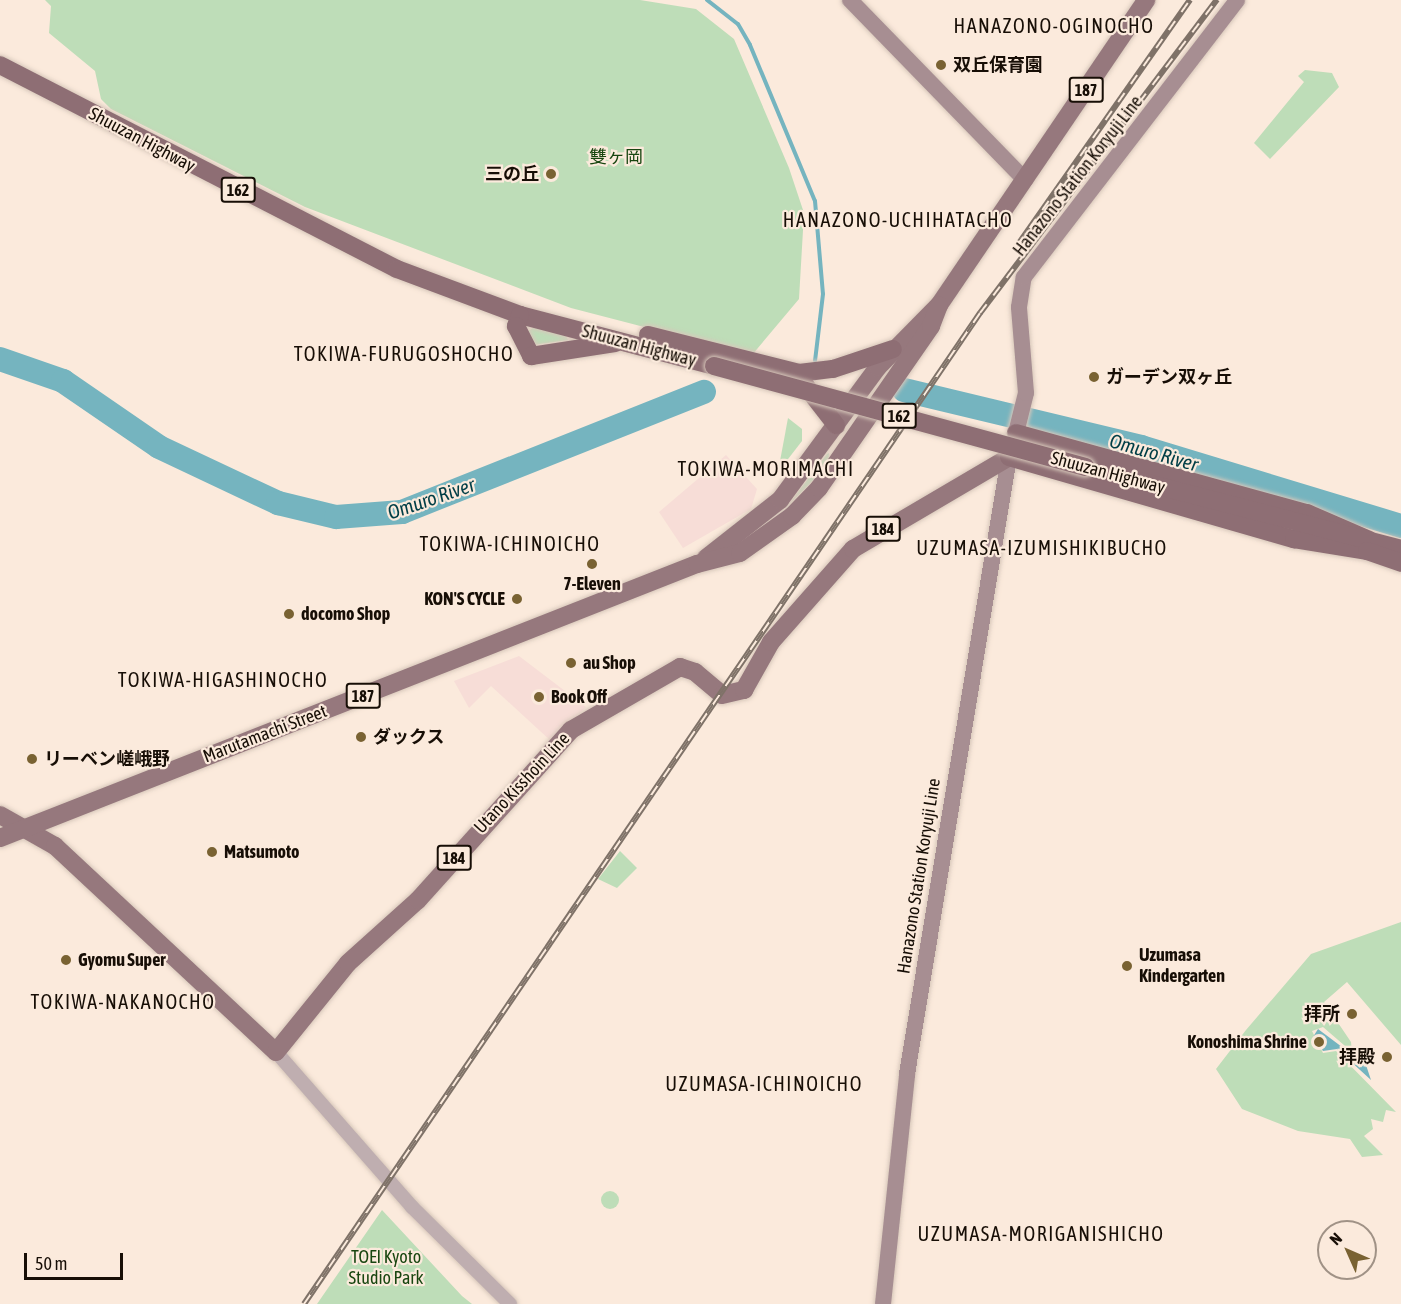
<!DOCTYPE html>
<html>
<head>
<meta charset="utf-8">
<style>
  body { margin:0 }
  #map { position:relative; width:1401px; height:1304px; overflow:hidden; background:#fbeadc; font-family:"Asap Condensed","Noto Sans JP",sans-serif }
  div>[style] { position:absolute }
  [style*='--x'] { left:calc(var(--x)*1px); top:calc(var(--y)*1px); width:calc(var(--w)*1px); rotate:calc(var(--a)*1deg) }
  .commercial>* { inset:0; background:#f7ddd7 }
  .green>* { inset:0; background:#beddb8 }
  .round { border-radius:50% }
  .water>* { inset:0; background:#75b4bf }
  .stream>* { height:4px; margin:-2px; padding:0 2px; transform-origin:2px; border-radius:2px; background:#75b4bf }
  .river>* { height:24px; margin:-12px; padding:0 12px; transform-origin:12px; border-radius:12px; background:#75b4bf }
  .roads { filter:drop-shadow(0 0 2px #d7c7ba) drop-shadow(0 0 2px #d7c7ba) }
  .tertiary>* { height:14px; margin:-7px; padding:0 7px; transform-origin:7px; border-radius:7px; background:#bfaeb0 }
  .secondary>* { height:16px; margin:-8px; padding:0 8px; transform-origin:8px; border-radius:8px; background:#a78e92 }
  .primary>* { height:18px; margin:-9px; padding:0 9px; transform-origin:9px; border-radius:9px; background:#96787d }
  .trunk>* { height:18px; margin:-9px; padding:0 9px; transform-origin:9px; border-radius:9px; background:#8e6e74 }
  .rail>* { height:6px; margin-top:-3px; transform-origin:0; background:repeating-linear-gradient(90deg,#fbeadc 0 11px,#7f7268 0 22px); box-sizing:border-box; border-block:2px solid #7f7268 }
  .bridges { filter:drop-shadow(0 0 2px #d7c7ba) drop-shadow(0 0 2px #d7c7ba) }
  .trunk-bridge>* { height:18px; margin:-9px; padding:0 9px; transform-origin:9px; border-radius:9px; background:#8e6e74 }
  .dots>* { width:16px; height:16px; translate:-50% -50%; box-sizing:border-box; border:3px solid #fbeadc; border-radius:50% }
  span { translate:-50% -50%; white-space:nowrap; text-align:center; line-height:1.15; -webkit-text-stroke:4.5px #fbeadc; paint-order:stroke }
  .shield-label span { padding:2px 4px; background:#fbeadc; border:2px solid; border-radius:4px; -webkit-text-stroke-width:0 }
  .shield-label { font-size:16px; color:#170e06; font-weight:700 }
  .poi-label { font-size:18px; color:#170e06; font-weight:700 }
  .left { translate:0 -50%; text-align:left }
  .right { translate:-100% -50%; text-align:right }
  .street-label { font-size:18px; color:#170e06 }
  .park-label { font-size:18px; color:#184610 }
  .neighbourhood-label { font-size:20px; color:#170e06; letter-spacing:1.5px }
  .water-label { font-size:20px; color:#003e46; font-style:italic }
  .north { position:absolute; left:1317px; top:1220px; width:60px; height:60px; box-sizing:border-box; background:#fbeadc; border:2px solid #a09286; border-radius:50%; rotate:315deg; font-size:16px; font-weight:700; line-height:24px; text-align:center; color:#170e06 }
  .north::after { content:''; display:block; margin:auto; width:21px; height:27px; background:#796232; clip-path:polygon(50% 0,100% 100%,50% 72%,0 100%) }
  .scale { position:absolute; left:24px; top:1253px; width:99px; height:27px; box-sizing:border-box; border:3px solid #170e06; border-top:0; padding-left:8px; font-size:18px; line-height:21px; white-space:nowrap; color:#170e06; -webkit-text-stroke:4px #fbeadc; paint-order:stroke }
</style>
</head>
<body>
<div id="map">
  <div class="commercial">
    <div style="clip-path:polygon(726px 455px,757px 489px,751px 509px,683px 548px,659px 512px)"></div>
    <div style="clip-path:polygon(519px 656px,586px 707px,552px 742px,491px 686px,469px 708px,454px 681px)"></div>
  </div>
  <div class="green">
    <div style="clip-path:polygon(45px 0,640px 0,696px 9px,734px 39px,789px 168px,804px 213px,799px 299px,752px 355px,571px 308px,305px 207px,111px 109px,101px 99px,95px 71px,49px 33px,51px 6px)"></div>
    <div style="clip-path:polygon(1305px 70px,1332px 73px,1339px 87px,1270px 159px,1254px 143px,1304px 82px,1298px 76px)"></div>
    <div style="clip-path:polygon(536px 326px,565px 334px,568px 340px,533px 345px,528px 331px)"></div>
    <div style="clip-path:polygon(788px 418px,802px 429px,802px 441px,778px 472px)"></div>
    <div style="clip-path:polygon(829px 453px,828px 465px,785px 509px,827px 454px)"></div>
    <div style="clip-path:polygon(620px 851px,637px 868px,617px 888px,598px 879px)"></div>
    <div style="clip-path:polygon(1401px 922px,1401px 1045px,1347px 982px,1324px 1002px,1351px 1042px,1352px 1052px,1323px 1027px,1312px 1031px,1323px 1053px,1336px 1051px,1396px 1112px,1386px 1110px,1383px 1122px,1371px 1119px,1373px 1129px,1364px 1136px,1383px 1155px,1362px 1157px,1350px 1139px,1298px 1131px,1242px 1109px,1216px 1069px,1246px 1030px,1311px 954px)"></div>
    <div class="round" style="left:601px;top:1191px;width:18px;height:18px"></div>
    <div style="clip-path:polygon(382px 1210px,462px 1296px,472px 1304px,317px 1304px)"></div>
  </div>
  <div class="water">
    <div style="clip-path:polygon(1318px 1029px,1366px 1065px,1371px 1080px,1337px 1049px,1323px 1051px,1313px 1037px)"></div>
  </div>
  <div class="stream">
    <div style="--x:707;--y:0;--w:39;--a:38"></div>
    <div style="--x:738;--y:24;--w:24;--a:60"></div>
    <div style="--x:750;--y:45;--w:169;--a:67.4"></div>
    <div style="--x:815;--y:201;--w:93;--a:85.1"></div>
    <div style="--x:823;--y:294;--w:67;--a:96.8"></div>
  </div>
  <div class="river">
    <div style="--x:0;--y:359;--w:67;--a:19.2"></div>
    <div style="--x:63;--y:381;--w:116;--a:34.5"></div>
    <div style="--x:159;--y:447;--w:132;--a:25.2"></div>
    <div style="--x:278;--y:503;--w:60;--a:13.6"></div>
    <div style="--x:336;--y:517;--w:66;--a:-4.3"></div>
    <div style="--x:402;--y:512;--w:325;--a:-21.7"></div>
    <div style="--x:904;--y:390;--w:244;--a:13.5"></div>
    <div style="--x:1141;--y:447;--w:272;--a:16.9"></div>
  </div>
  <div class="roads">
    <div class="tertiary">
      <div style="--x:276;--y:1052;--w:206;--a:48.7"></div>
      <div style="--x:412;--y:1207;--w:138;--a:44.7"></div>
    </div>
    <div class="secondary">
      <div style="--x:850;--y:0;--w:251;--a:45.8"></div>
      <div style="--x:1016;--y:433;--w:41;--a:-76"></div>
      <div style="--x:1026;--y:393;--w:86;--a:-94.7"></div>
      <div style="--x:1019;--y:307;--w:30;--a:-81"></div>
      <div style="--x:1024;--y:277;--w:349;--a:-52.4"></div>
      <div style="--x:883;--y:1304;--w:231;--a:-84"></div>
      <div style="--x:907;--y:1074;--w:625;--a:-80.61"></div>
    </div>
    <div class="primary">
      <div style="--x:706;--y:558;--w:94;--a:-38.1"></div>
      <div style="--x:780;--y:500;--w:165;--a:-53.6"></div>
      <div style="--x:878;--y:367;--w:87;--a:-45.5"></div>
      <div style="--x:939;--y:305;--w:369;--a:-55.8"></div>
      <div style="--x:0;--y:815;--w:63;--a:29.4"></div>
      <div style="--x:55;--y:846;--w:302;--a:43"></div>
      <div style="--x:276;--y:1052;--w:114;--a:-51"></div>
      <div style="--x:348;--y:963;--w:94;--a:-42"></div>
      <div style="--x:418;--y:900;--w:229;--a:-48"></div>
      <div style="--x:571;--y:730;--w:126;--a:-30"></div>
      <div style="--x:680;--y:667;--w:16;--a:18"></div>
      <div style="--x:695;--y:672;--w:35;--a:40"></div>
      <div style="--x:722;--y:695;--w:23;--a:-13"></div>
      <div style="--x:744;--y:690;--w:55;--a:-60.6"></div>
      <div style="--x:771;--y:642;--w:124;--a:-48.6"></div>
      <div style="--x:853;--y:549;--w:181;--a:-30.5"></div>
      <div style="--x:1009;--y:457;--w:14;--a:-73"></div>
      <div style="--x:0;--y:838;--w:749;--a:-21.46"></div>
      <div style="--x:697;--y:564;--w:44;--a:-14.3"></div>
      <div style="--x:740;--y:553;--w:64;--a:-35.4"></div>
      <div style="--x:792;--y:516;--w:39;--a:-46"></div>
      <div style="--x:819;--y:488;--w:197;--a:-55.3"></div>
      <div style="--x:931;--y:326;--w:22;--a:-69"></div>
    </div>
    <div class="trunk">
      <div style="--x:0;--y:65;--w:446;--a:27.2"></div>
      <div style="--x:397;--y:269;--w:131;--a:20.5"></div>
      <div style="--x:520;--y:315;--w:201;--a:14.7"></div>
      <div style="--x:520;--y:315;--w:12;--a:110"></div>
      <div style="--x:516;--y:326;--w:34;--a:63"></div>
      <div style="--x:531;--y:356;--w:85;--a:-8.8"></div>
      <div style="--x:648;--y:335;--w:156;--a:14.1"></div>
      <div style="--x:799;--y:373;--w:34;--a:-7"></div>
      <div style="--x:833;--y:369;--w:63;--a:-18.4"></div>
      <div style="--x:805;--y:385;--w:51;--a:52.2"></div>
      <div style="--x:1016;--y:433;--w:302;--a:15.4"></div>
      <div style="--x:1307;--y:513;--w:68;--a:23.5"></div>
      <div style="--x:1009;--y:457;--w:297;--a:16.1"></div>
      <div style="--x:1294;--y:539;--w:75;--a:9.2"></div>
      <div style="--x:1085;--y:467;--w:326;--a:14.5"></div>
      <div style="--x:1367;--y:551;--w:36;--a:19"></div>
    </div>
  </div>
  <div class="rail">
    <div style="--x:1017;--y:246;--w:301;--a:-54.9"></div>
    <div style="--x:304;--y:1304;--w:1200;--a:-55.7"></div>
    <div style="--x:980;--y:313;--w:393;--a:-52.9"></div>
  </div>
  <div class="bridges">
    <div class="trunk-bridge">
      <div style="--x:714;--y:366;--w:385;--a:15.2"></div>
    </div>
  </div>
  <div class="dots">
    <div style="left:941px;top:65px;background:#796232"></div>
    <div style="left:551px;top:174px;background:#796232"></div>
    <div style="left:1094px;top:377px;background:#796232"></div>
    <div style="left:592px;top:564px;background:#796232"></div>
    <div style="left:517px;top:599px;background:#796232"></div>
    <div style="left:289px;top:614px;background:#796232"></div>
    <div style="left:571px;top:663px;background:#796232"></div>
    <div style="left:539px;top:697px;background:#796232"></div>
    <div style="left:361px;top:737px;background:#796232"></div>
    <div style="left:32px;top:759px;background:#796232"></div>
    <div style="left:212px;top:852px;background:#796232"></div>
    <div style="left:66px;top:960px;background:#796232"></div>
    <div style="left:1127px;top:966px;background:#796232"></div>
    <div style="left:1352px;top:1014px;background:#796232"></div>
    <div style="left:1319px;top:1042px;background:#796232"></div>
    <div style="left:1387px;top:1057px;background:#796232"></div>
  </div>
  <div class="shield-label">
    <span style="left:1086px;top:90px">187</span>
    <span style="left:238px;top:190px">162</span>
    <span style="left:899px;top:416px">162</span>
    <span style="left:883px;top:529px">184</span>
    <span style="left:363px;top:696px">187</span>
    <span style="left:454px;top:858px">184</span>
  </div>
  <div class="poi-label">
    <span class="left" style="left:953px;top:65px">双丘保育園</span>
    <span class="right" style="left:539px;top:174px">三の丘</span>
    <span class="left" style="left:1106px;top:377px">ガーデン双ヶ丘</span>
    <span style="left:592px;top:584px">7-Eleven</span>
    <span class="right" style="left:505px;top:599px">KON'S CYCLE</span>
    <span class="left" style="left:301px;top:614px">docomo Shop</span>
    <span class="left" style="left:583px;top:663px">au Shop</span>
    <span class="left" style="left:551px;top:697px">Book Off</span>
    <span class="left" style="left:373px;top:737px">ダックス</span>
    <span class="left" style="left:44px;top:759px">リーベン嵯峨野</span>
    <span class="left" style="left:224px;top:852px">Matsumoto</span>
    <span class="left" style="left:1139px;top:966px">Uzumasa<br>Kindergarten</span>
    <span class="left" style="left:78px;top:960px">Gyomu Super</span>
    <span class="right" style="left:1340px;top:1014px">拝所</span>
    <span class="right" style="left:1307px;top:1042px">Konoshima Shrine</span>
    <span class="right" style="left:1375px;top:1057px">拝殿</span>
  </div>
  <div class="street-label">
    <span style="left:142px;top:140px;rotate:28deg">Shuuzan Highway</span>
    <span style="left:1078px;top:176px;rotate:-52deg">Hanazono Station Koryuji Line</span>
    <span style="left:639px;top:346px;rotate:15deg">Shuuzan Highway</span>
    <span style="left:1108px;top:473px;rotate:15deg">Shuuzan Highway</span>
    <span style="left:265px;top:734px;rotate:-21deg">Marutamachi Street</span>
    <span style="left:522px;top:783px;rotate:-47deg">Utano Kisshoin Line</span>
    <span style="left:919px;top:876px;rotate:-81deg">Hanazono Station Koryuji Line</span>
  </div>
  <div class="park-label">
    <span style="left:616px;top:157px">雙ヶ岡</span>
    <span style="left:386px;top:1268px">TOEI Kyoto<br>Studio Park</span>
  </div>
  <div class="neighbourhood-label">
    <span style="left:1054px;top:25px">HANAZONO-OGINOCHO</span>
    <span style="left:898px;top:219px">HANAZONO-UCHIHATACHO</span>
    <span style="left:404px;top:353px">TOKIWA-FURUGOSHOCHO</span>
    <span style="left:766px;top:468px">TOKIWA-MORIMACHI</span>
    <span style="left:510px;top:543px">TOKIWA-ICHINOICHO</span>
    <span style="left:1042px;top:547px">UZUMASA-IZUMISHIKIBUCHO</span>
    <span style="left:223px;top:679px">TOKIWA-HIGASHINOCHO</span>
    <span style="left:123px;top:1001px">TOKIWA-NAKANOCHO</span>
    <span style="left:764px;top:1083px">UZUMASA-ICHINOICHO</span>
    <span style="left:1041px;top:1233px">UZUMASA-MORIGANISHICHO</span>
  </div>
  <div class="water-label">
    <span style="left:1154px;top:452px;rotate:16deg">Omuro River</span>
    <span style="left:431px;top:498px;rotate:-19deg">Omuro River</span>
  </div>
  <div class="north">N</div>
  <div class="scale">50 m</div>
</div>
</body>
</html>
